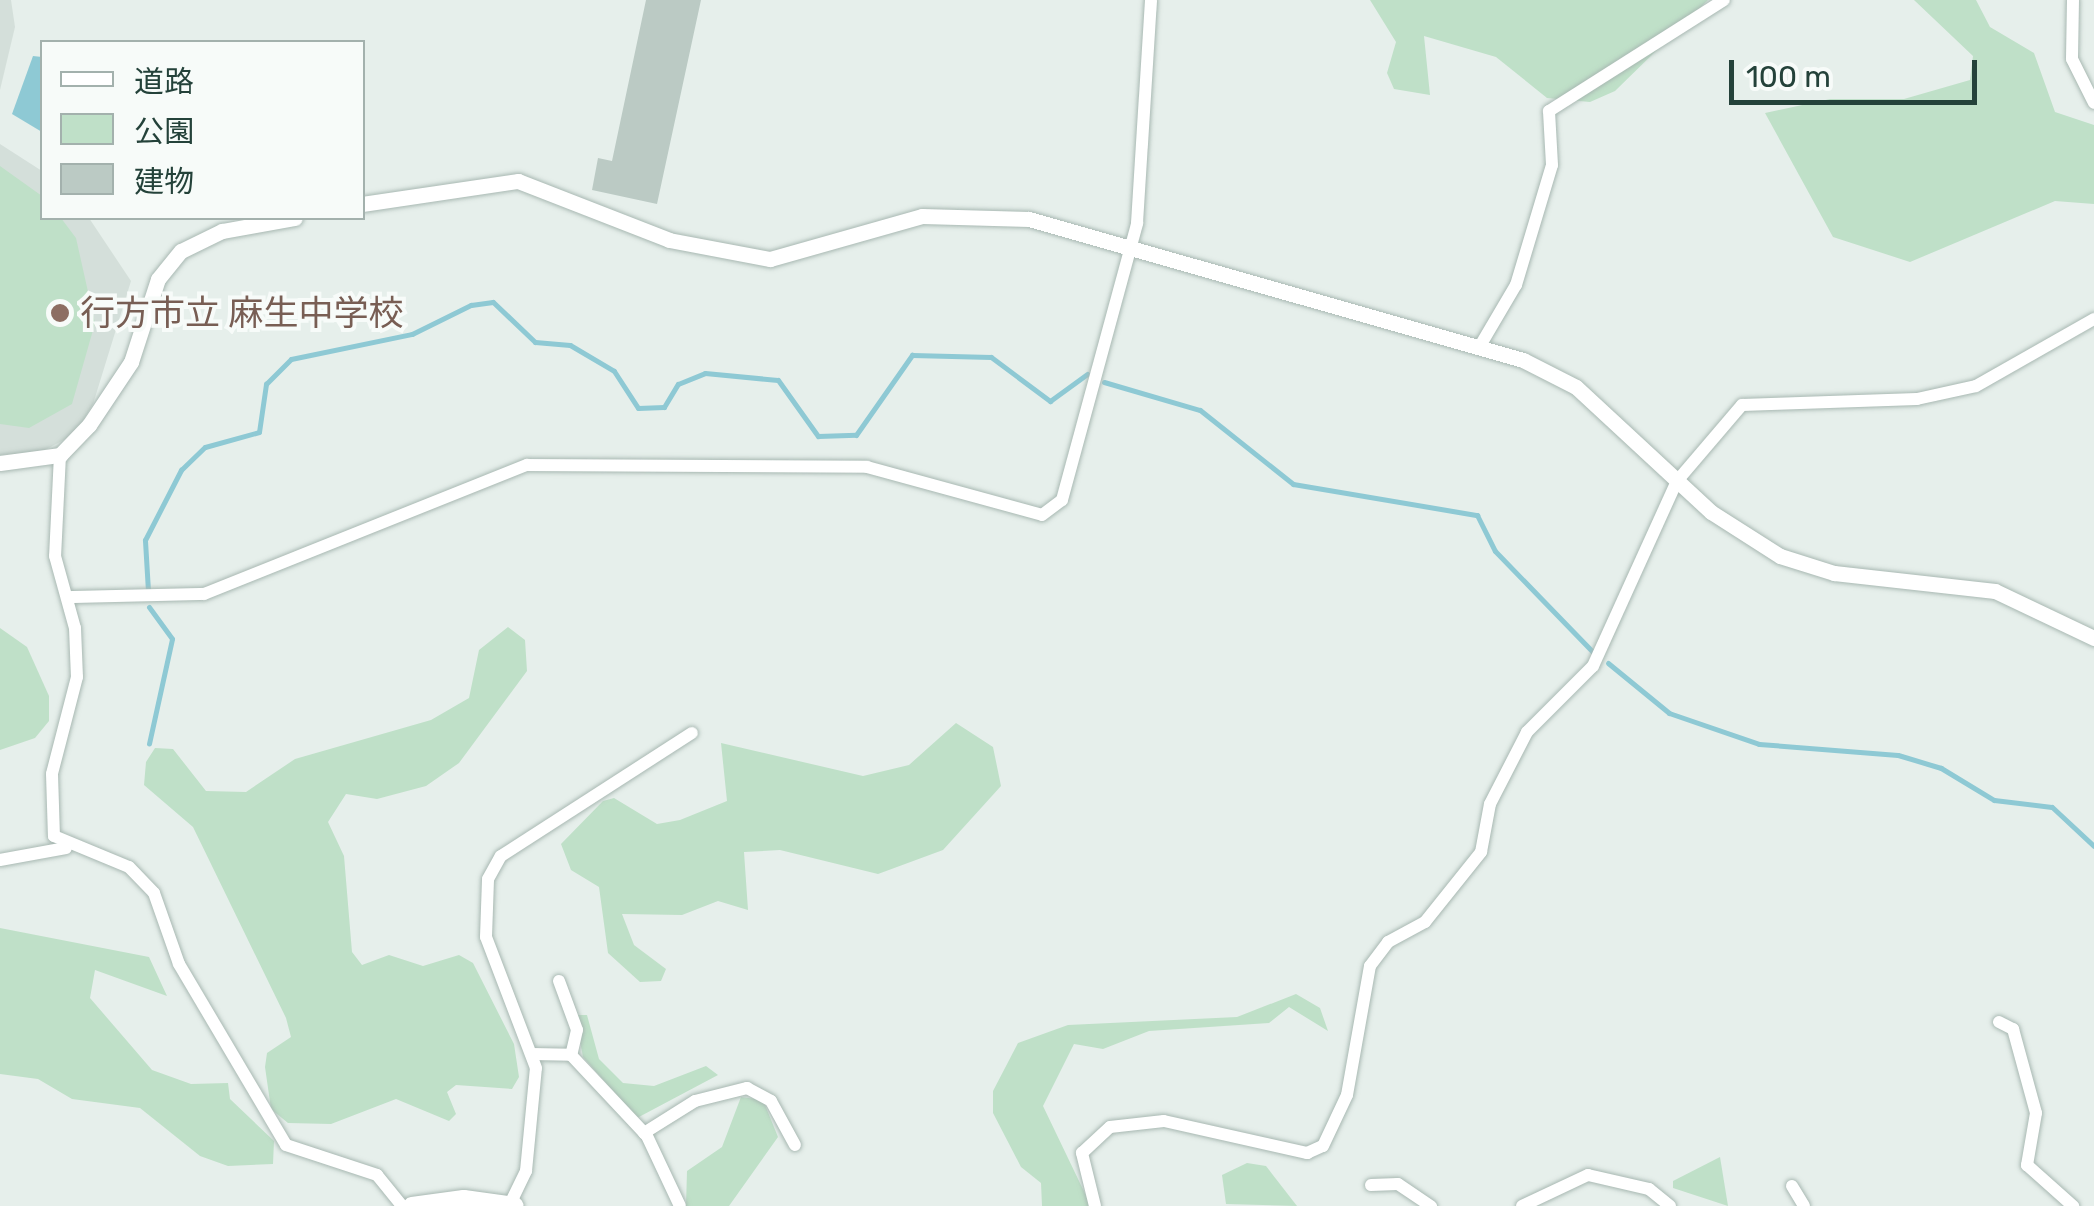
<!DOCTYPE html>
<html>
<head>
<meta charset="utf-8">
<style>
  body { margin:0 }
  #map { position:relative; width:2094px; height:1206px; overflow:hidden; background:#e6efeb; font-family:Rubik,"Noto Sans JP",sans-serif }
  div>[style] { position:absolute }
  [style*='--x'] { left:calc(var(--x)*1px); top:calc(var(--y)*1px); width:calc(var(--w)*1px); rotate:calc(var(--a)*1deg) }
  .built>* { inset:0; background:#d4dfda }
  .green>* { inset:0; background:#bfe0c8 }
  .water>* { inset:0; background:#8ec9d4 }
  .stream>* { height:5px; margin:-2.5px; padding:0 2.5px; transform-origin:2.5px; border-radius:2.5px; background:#8ec9d4 }
  .building>* { inset:0; background:#bbcac4 }
  .roads { filter:drop-shadow(0 0 2px #a8b8b2) drop-shadow(0 0 2px #a8b8b2) }
  .minor>* { height:12px; margin:-6px; padding:0 6px; transform-origin:6px; border-radius:6px; background:#fff }
  .tertiary>* { height:15px; margin:-7.5px; padding:0 7.5px; transform-origin:7.5px; border-radius:7.5px; background:#fff }
  .secondary>* { height:18px; margin:-9px; padding:0 9px; transform-origin:9px; border-radius:9px; background:#fff }
  .dots>* { width:28px; height:28px; translate:-50% -50%; box-sizing:border-box; border:5px solid #f7fbf9; border-radius:50% }
  span { translate:-50% -50%; white-space:nowrap; text-align:center; line-height:1.15; -webkit-text-stroke:8px #f7fbf9; paint-order:stroke }
  .education-label { font-size:35px; color:#785e54 }
  .left { translate:0 -50%; text-align:left }
  .legend { position:absolute; left:40px; top:40px; width:325px; height:180px; box-sizing:border-box; background:#f7fbf9; border:2px solid #a3b1ad; margin:0; padding:12px 18px; list-style:none; font-size:30px; color:#24423a }
  .legend li { display:flex; align-items:center; gap:20px; height:50px }
  .legend b { width:50px; border:2px solid #a3b1ad }
  .scale { position:absolute; left:1729px; top:60px; width:248px; height:45px; box-sizing:border-box; border:5px solid #24423a; border-top:0; padding-left:12px; font-size:30px; line-height:35px; white-space:nowrap; color:#24423a; -webkit-text-stroke:8px #f7fbf9; paint-order:stroke }
</style>
</head>
<body>
<div id="map">
  <div class="built">
    <div style="clip-path:polygon(0 0,11px 0,15px 27px,0 90px)"></div>
    <div style="clip-path:polygon(0 144px,42px 171px,42px 218px,89px 218px,131px 281px,93px 404px,75px 434px,39px 453px,0 455px)"></div>
  </div>
  <div class="green">
    <div style="clip-path:polygon(1370px 0,1708px 0,1615px 91px,1590px 102px,1547px 98px,1496px 57px,1424px 36px,1430px 95px,1394px 89px,1387px 73px,1396px 42px)"></div>
    <div style="clip-path:polygon(1914px 0,1976px 0,1990px 27px,2034px 53px,2055px 112px,2094px 125px,2094px 204px,2055px 201px,1910px 262px,1833px 237px,1765px 113px,1830px 99px,1904px 99px,1970px 80px,1973px 56px)"></div>
    <div style="clip-path:polygon(0 166px,42px 196px,42px 218px,61px 218px,76px 238px,95px 323px,72px 404px,29px 428px,0 424px)"></div>
    <div style="clip-path:polygon(508px 627px,525px 640px,527px 671px,459px 763px,426px 786px,377px 799px,346px 794px,328px 822px,344px 856px,352px 952px,362px 965px,389px 955px,423px 966px,459px 955px,473px 963px,514px 1044px,519px 1077px,512px 1089px,456px 1085px,447px 1092px,456px 1114px,449px 1121px,396px 1099px,331px 1124px,288px 1123px,271px 1109px,265px 1067px,267px 1053px,291px 1037px,286px 1018px,193px 827px,144px 785px,146px 762px,155px 748px,173px 749px,206px 791px,246px 792px,295px 759px,431px 720px,469px 698px,479px 650px)"></div>
    <div style="clip-path:polygon(0 628px,27px 647px,49px 696px,49px 721px,35px 738px,0 750px)"></div>
    <div style="clip-path:polygon(956px 723px,993px 747px,1001px 786px,943px 850px,878px 874px,780px 850px,744px 852px,748px 910px,718px 901px,682px 915px,622px 914px,634px 945px,666px 969px,661px 981px,640px 982px,608px 953px,599px 887px,571px 870px,561px 844px,603px 801px,614px 798px,657px 824px,680px 820px,727px 801px,721px 743px,863px 776px,909px 765px)"></div>
    <div style="clip-path:polygon(0 928px,149px 957px,167px 996px,95px 970px,90px 998px,152px 1070px,191px 1084px,228px 1083px,230px 1099px,274px 1141px,273px 1164px,228px 1166px,200px 1156px,140px 1108px,72px 1099px,38px 1079px,0 1074px)"></div>
    <div style="clip-path:polygon(1296px 994px,1320px 1008px,1328px 1031px,1289px 1007px,1269px 1023px,1149px 1031px,1103px 1049px,1074px 1044px,1043px 1106px,1091px 1206px,1042px 1206px,1041px 1183px,1021px 1167px,993px 1113px,993px 1091px,1018px 1043px,1068px 1025px,1237px 1017px)"></div>
    <div style="clip-path:polygon(575px 1015px,587px 1015px,599px 1059px,623px 1083px,654px 1086px,706px 1066px,718px 1075px,637px 1118px,583px 1057px)"></div>
    <div style="clip-path:polygon(741px 1097px,763px 1100px,778px 1137px,729px 1206px,686px 1206px,687px 1171px,722px 1147px)"></div>
    <div style="clip-path:polygon(1720px 1157px,1728px 1206px,1673px 1188px,1673px 1181px)"></div>
    <div style="clip-path:polygon(1247px 1163px,1266px 1166px,1297px 1206px,1226px 1204px,1222px 1175px)"></div>
  </div>
  <div class="water">
    <div style="clip-path:polygon(33px 56px,42px 57px,42px 132px,12px 114px)"></div>
  </div>
  <div class="stream">
    <div style="--x:1104;--y:382;--w:100;--a:16.3"></div>
    <div style="--x:1200;--y:410;--w:119;--a:38.5"></div>
    <div style="--x:1293;--y:484;--w:187;--a:9.6"></div>
    <div style="--x:1477;--y:515;--w:40;--a:63.4"></div>
    <div style="--x:1495;--y:551;--w:141;--a:45.9"></div>
    <div style="--x:148;--y:591;--w:51;--a:-93.4"></div>
    <div style="--x:145;--y:540;--w:79;--a:-62.8"></div>
    <div style="--x:181;--y:470;--w:33;--a:-44"></div>
    <div style="--x:205;--y:447;--w:56;--a:-15.5"></div>
    <div style="--x:259;--y:432;--w:49;--a:-81.7"></div>
    <div style="--x:266;--y:384;--w:35;--a:-45"></div>
    <div style="--x:291;--y:359;--w:124;--a:-11.7"></div>
    <div style="--x:412;--y:334;--w:66;--a:-26.2"></div>
    <div style="--x:471;--y:305;--w:22;--a:-8"></div>
    <div style="--x:493;--y:302;--w:58;--a:43.6"></div>
    <div style="--x:535;--y:342;--w:35;--a:5"></div>
    <div style="--x:570;--y:345;--w:51;--a:30.6"></div>
    <div style="--x:614;--y:371;--w:44;--a:57"></div>
    <div style="--x:638;--y:408;--w:26;--a:-2"></div>
    <div style="--x:664;--y:407;--w:27;--a:-59"></div>
    <div style="--x:678;--y:384;--w:29;--a:-22"></div>
    <div style="--x:705;--y:373;--w:73;--a:5.5"></div>
    <div style="--x:778;--y:380;--w:69;--a:54.5"></div>
    <div style="--x:818;--y:436;--w:38;--a:-2"></div>
    <div style="--x:856;--y:435;--w:98;--a:-55"></div>
    <div style="--x:912;--y:355;--w:79;--a:1.5"></div>
    <div style="--x:991;--y:357;--w:74;--a:36.7"></div>
    <div style="--x:1050;--y:401;--w:46;--a:-36.1"></div>
    <div style="--x:149;--y:607;--w:39;--a:54"></div>
    <div style="--x:172;--y:639;--w:107;--a:102.4"></div>
    <div style="--x:1608;--y:663;--w:79;--a:39.3"></div>
    <div style="--x:1669;--y:713;--w:95;--a:19"></div>
    <div style="--x:1759;--y:744;--w:139;--a:4.5"></div>
    <div style="--x:1898;--y:755;--w:45;--a:16.8"></div>
    <div style="--x:1941;--y:768;--w:62;--a:31.1"></div>
    <div style="--x:1994;--y:800;--w:58;--a:6.9"></div>
    <div style="--x:2052;--y:807;--w:57;--a:42.9"></div>
  </div>
  <div class="building">
    <div style="clip-path:polygon(646px 0,701px 0,657px 204px,592px 190px,598px 158px,612px 161px)"></div>
  </div>
  <div class="roads">
    <div class="minor">
      <div style="--x:2073;--y:0;--w:59;--a:91"></div>
      <div style="--x:2072;--y:59;--w:49;--a:63.4"></div>
      <div style="--x:1480;--y:346;--w:71;--a:-59.5"></div>
      <div style="--x:1516;--y:285;--w:125;--a:-73.3"></div>
      <div style="--x:1552;--y:165;--w:54;--a:-93.2"></div>
      <div style="--x:1549;--y:111;--w:207;--a:-32.4"></div>
      <div style="--x:60;--y:455;--w:101;--a:92.8"></div>
      <div style="--x:55;--y:556;--w:75;--a:74.5"></div>
      <div style="--x:75;--y:628;--w:49;--a:87.7"></div>
      <div style="--x:77;--y:677;--w:100;--a:104.5"></div>
      <div style="--x:52;--y:774;--w:62;--a:88.2"></div>
      <div style="--x:54;--y:836;--w:81;--a:22.5"></div>
      <div style="--x:129;--y:867;--w:36;--a:46"></div>
      <div style="--x:154;--y:893;--w:75;--a:70.6"></div>
      <div style="--x:179;--y:964;--w:210;--a:59.4"></div>
      <div style="--x:286;--y:1145;--w:96;--a:18.2"></div>
      <div style="--x:377;--y:1175;--w:40;--a:51"></div>
      <div style="--x:69;--y:597;--w:135;--a:-1.3"></div>
      <div style="--x:204;--y:594;--w:348;--a:-21.8"></div>
      <div style="--x:527;--y:465;--w:340;--a:0.3"></div>
      <div style="--x:867;--y:467;--w:181;--a:15.3"></div>
      <div style="--x:1042;--y:515;--w:25;--a:-37"></div>
      <div style="--x:1062;--y:500;--w:287;--a:-74.8"></div>
      <div style="--x:1137;--y:223;--w:223;--a:-86.4"></div>
      <div style="--x:0;--y:860;--w:67;--a:-10.3"></div>
      <div style="--x:559;--y:981;--w:52;--a:69.8"></div>
      <div style="--x:577;--y:1030;--w:26;--a:103"></div>
      <div style="--x:1999;--y:1022;--w:16;--a:27"></div>
      <div style="--x:2013;--y:1029;--w:87;--a:74.7"></div>
      <div style="--x:2036;--y:1113;--w:53;--a:99.8"></div>
      <div style="--x:2027;--y:1165;--w:62;--a:41.7"></div>
      <div style="--x:532;--y:1054;--w:39;--a:1"></div>
      <div style="--x:571;--y:1055;--w:111;--a:46.8"></div>
      <div style="--x:647;--y:1136;--w:77;--a:64.8"></div>
      <div style="--x:644;--y:1133;--w:60;--a:-32.1"></div>
      <div style="--x:695;--y:1101;--w:54;--a:-14"></div>
      <div style="--x:747;--y:1088;--w:27;--a:28"></div>
      <div style="--x:771;--y:1101;--w:50;--a:61.4"></div>
      <div style="--x:1371;--y:1185;--w:27;--a:-2"></div>
      <div style="--x:1398;--y:1184;--w:40;--a:34"></div>
      <div style="--x:1792;--y:1186;--w:23;--a:59"></div>
      <div style="--x:510;--y:1204;--w:37;--a:-64"></div>
      <div style="--x:526;--y:1171;--w:103;--a:-84.5"></div>
      <div style="--x:536;--y:1068;--w:140;--a:-110.9"></div>
      <div style="--x:486;--y:937;--w:58;--a:-88"></div>
      <div style="--x:488;--y:879;--w:26;--a:-61"></div>
      <div style="--x:501;--y:856;--w:227;--a:-32.8"></div>
      <div style="--x:1095;--y:1206;--w:55;--a:-103.8"></div>
      <div style="--x:1082;--y:1153;--w:38;--a:-43"></div>
      <div style="--x:1110;--y:1127;--w:54;--a:-6.3"></div>
      <div style="--x:1164;--y:1121;--w:147;--a:12.6"></div>
      <div style="--x:1307;--y:1153;--w:17;--a:-24"></div>
      <div style="--x:1323;--y:1146;--w:56;--a:-64.8"></div>
      <div style="--x:1347;--y:1095;--w:131;--a:-79.9"></div>
      <div style="--x:1370;--y:966;--w:30;--a:-53"></div>
      <div style="--x:1388;--y:942;--w:42;--a:-28.4"></div>
      <div style="--x:1425;--y:922;--w:90;--a:-51.3"></div>
      <div style="--x:1481;--y:852;--w:49;--a:-79.4"></div>
      <div style="--x:1490;--y:804;--w:81;--a:-62.8"></div>
      <div style="--x:1527;--y:732;--w:93;--a:-45"></div>
      <div style="--x:1593;--y:666;--w:203;--a:-65.6"></div>
      <div style="--x:1677;--y:481;--w:100;--a:-49.5"></div>
      <div style="--x:1742;--y:405;--w:175;--a:-2"></div>
      <div style="--x:1917;--y:399;--w:60;--a:-12.4"></div>
      <div style="--x:1976;--y:386;--w:136;--a:-29.6"></div>
      <div style="--x:1522;--y:1206;--w:73;--a:-25.2"></div>
      <div style="--x:1588;--y:1175;--w:63;--a:12.9"></div>
      <div style="--x:1649;--y:1189;--w:27;--a:39"></div>
    </div>
    <div class="tertiary">
      <div style="--x:362;--y:204;--w:158;--a:-8.4"></div>
      <div style="--x:518;--y:181;--w:162;--a:21.3"></div>
      <div style="--x:669;--y:240;--w:103;--a:10.7"></div>
      <div style="--x:770;--y:259;--w:158;--a:-15.8"></div>
      <div style="--x:922;--y:216;--w:107;--a:1.6"></div>
      <div style="--x:1029;--y:219;--w:514;--a:15.93"></div>
      <div style="--x:1523;--y:360;--w:59;--a:27"></div>
      <div style="--x:1576;--y:387;--w:184;--a:42.8"></div>
      <div style="--x:1711;--y:512;--w:82;--a:32.5"></div>
      <div style="--x:1780;--y:556;--w:57;--a:17.5"></div>
      <div style="--x:1834;--y:573;--w:162;--a:6.4"></div>
      <div style="--x:1995;--y:591;--w:110;--a:25.4"></div>
      <div style="--x:0;--y:463;--w:61;--a:-7.6"></div>
      <div style="--x:60;--y:455;--w:42;--a:-46"></div>
      <div style="--x:89;--y:425;--w:76;--a:-56.3"></div>
      <div style="--x:131;--y:362;--w:87;--a:-72"></div>
      <div style="--x:158;--y:279;--w:36;--a:-51"></div>
      <div style="--x:181;--y:251;--w:46;--a:-26"></div>
      <div style="--x:222;--y:231;--w:74;--a:-10.1"></div>
    </div>
    <div class="secondary">
      <div style="--x:412;--y:1206;--w:52;--a:-7.7"></div>
      <div style="--x:464;--y:1199;--w:51;--a:7.8"></div>
    </div>
  </div>
  <div class="dots">
    <div style="left:60px;top:313px;background:#8d6e63"></div>
  </div>
  <div class="education-label">
    <span class="left" style="left:80px;top:313px">行方市立 麻生中学校</span>
  </div>
  <ul class="legend">
  <li><b style="height:12px;background:#fff"></b>道路</li>
  <li><b style="height:28px;background:#bfe0c8"></b>公園</li>
  <li><b style="height:28px;background:#bbcac4"></b>建物</li>
  </ul>
  <div class="scale">100 m</div>
</div>
</body>
</html>
